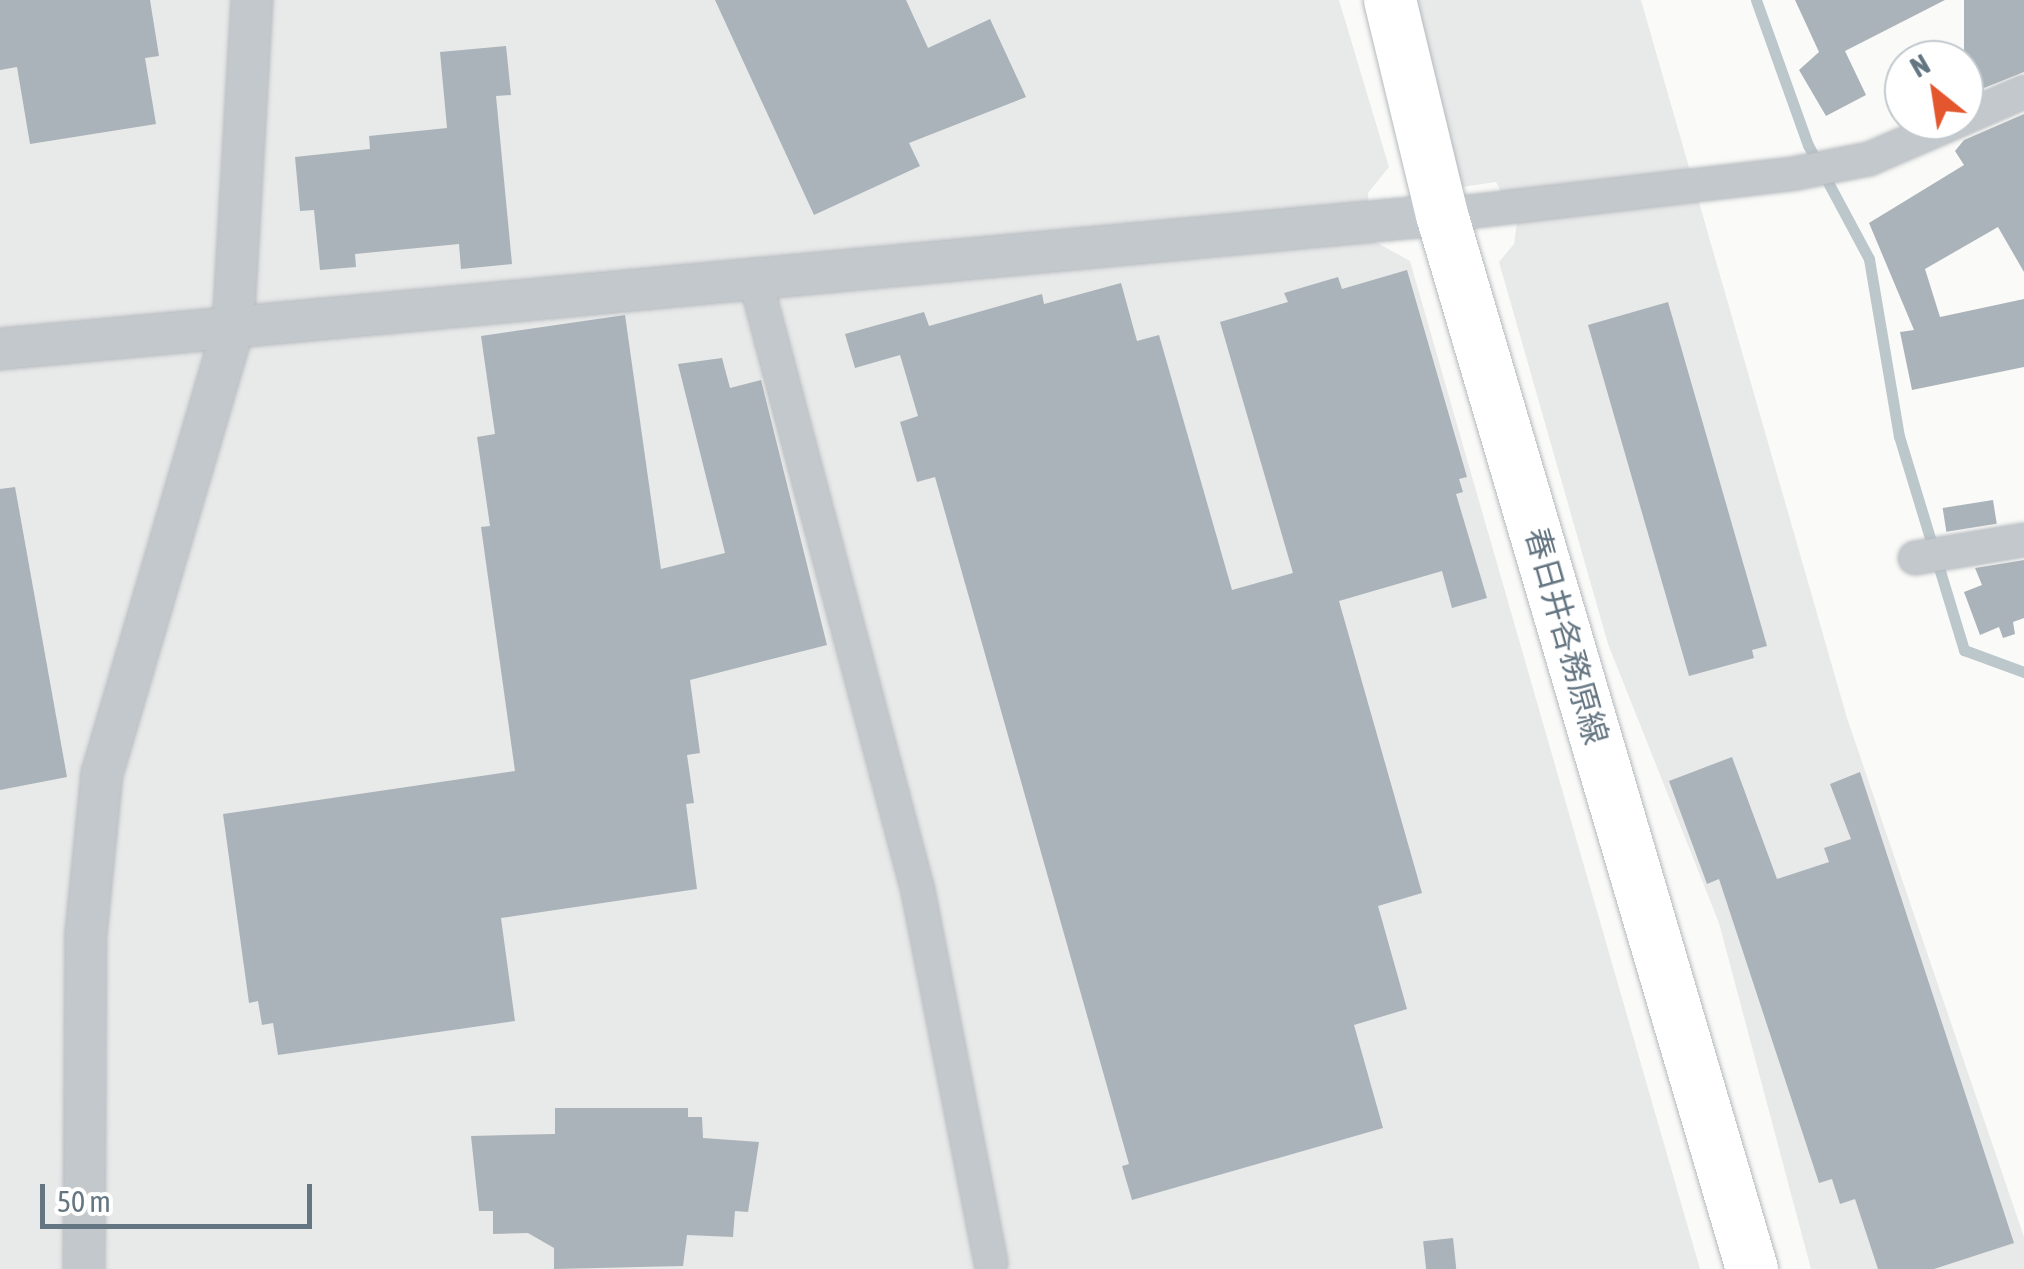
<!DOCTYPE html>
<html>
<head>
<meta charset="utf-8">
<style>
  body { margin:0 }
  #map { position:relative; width:2024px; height:1269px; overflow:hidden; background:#fafaf8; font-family:"Asap Condensed","Noto Sans JP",sans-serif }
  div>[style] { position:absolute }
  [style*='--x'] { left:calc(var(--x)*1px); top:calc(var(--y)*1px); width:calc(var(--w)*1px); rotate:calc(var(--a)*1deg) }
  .built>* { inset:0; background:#e8e9e9 }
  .stream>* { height:11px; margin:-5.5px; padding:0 5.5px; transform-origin:5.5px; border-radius:5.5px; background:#bbc7cb }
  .building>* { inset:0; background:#aab3b9; transform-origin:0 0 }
  .roads { filter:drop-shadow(0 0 2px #b5babe) drop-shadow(0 0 2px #b5babe) }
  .minor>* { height:32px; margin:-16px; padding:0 16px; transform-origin:16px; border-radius:16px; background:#c3c8cc }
  .tertiary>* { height:40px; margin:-20px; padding:0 20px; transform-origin:20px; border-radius:20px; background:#c3c8cc }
  .primary>* { height:52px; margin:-26px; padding:0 26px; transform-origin:26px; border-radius:26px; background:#fff }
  span { translate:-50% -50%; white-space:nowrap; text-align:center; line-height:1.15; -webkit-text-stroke:10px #fff; paint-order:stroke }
  .street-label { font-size:32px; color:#657683 }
  .north { position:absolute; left:1884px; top:40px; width:100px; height:100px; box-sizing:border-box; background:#fff; border:2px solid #c1c8cd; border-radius:50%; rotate:330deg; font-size:28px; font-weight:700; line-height:40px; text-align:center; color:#657683 }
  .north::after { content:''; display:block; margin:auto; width:35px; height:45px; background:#e4572e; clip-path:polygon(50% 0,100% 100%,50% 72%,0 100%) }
  .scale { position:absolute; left:40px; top:1184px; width:272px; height:45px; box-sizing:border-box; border:5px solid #657683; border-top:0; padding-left:12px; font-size:30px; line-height:35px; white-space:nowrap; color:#657683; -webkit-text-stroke:8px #fff; paint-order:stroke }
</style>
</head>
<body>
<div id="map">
  <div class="built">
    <div style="clip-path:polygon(0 0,1339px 0,1389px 167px,1368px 193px,1372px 240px,1410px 261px,1700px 1269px,0 1269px)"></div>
    <div style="clip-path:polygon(1412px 0,1641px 0,1847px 718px,2024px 1237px,2024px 1269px,1811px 1269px,1719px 923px,1608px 644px,1499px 262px,1514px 244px,1517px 223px,1496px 182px,1455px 188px)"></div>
  </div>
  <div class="stream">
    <div style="--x:1756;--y:0;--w:154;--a:70.3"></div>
    <div style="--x:1808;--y:145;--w:129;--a:61.8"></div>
    <div style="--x:1869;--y:259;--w:180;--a:80.4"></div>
    <div style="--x:1899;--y:436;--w:224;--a:73.1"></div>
    <div style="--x:1964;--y:650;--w:64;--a:20.1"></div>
  </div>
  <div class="building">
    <div style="clip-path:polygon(0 0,150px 0,159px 56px,145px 58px,156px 124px,30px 144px,17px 67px,0 70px)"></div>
    <div style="clip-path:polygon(715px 0,906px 0,928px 48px,990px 19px,1026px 97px,909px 143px,920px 166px,814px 215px)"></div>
    <div style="clip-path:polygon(1795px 0,1945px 0,1845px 51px,1866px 95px,1826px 116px,1799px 70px,1819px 52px)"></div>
    <div style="clip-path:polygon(1964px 0,2024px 0,2024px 72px,1964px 96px)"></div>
    <div style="clip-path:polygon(506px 46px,511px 95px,496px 96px,512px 264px,461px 269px,459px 244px,355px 254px,356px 267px,320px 270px,314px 210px,300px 211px,295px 157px,370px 149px,369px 136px,447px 128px,440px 52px)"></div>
    <div style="clip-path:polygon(2024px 114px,2024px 272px,1998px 227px,1925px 269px,1940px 317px,2024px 299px,2024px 367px,1912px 390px,1900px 332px,1914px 330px,1869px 223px,1964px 165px,1955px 151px,1964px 140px)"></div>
    <div style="clip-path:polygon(1407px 270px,1467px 477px,1459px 479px,1463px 492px,1456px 494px,1487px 598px,1452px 608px,1442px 571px,1339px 601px,1422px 893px,1378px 906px,1407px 1009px,1354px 1025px,1383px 1128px,1132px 1200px,1122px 1166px,1129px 1164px,935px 477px,917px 482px,900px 422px,918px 416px,900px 355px,855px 368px,845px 334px,924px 312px,929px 326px,1042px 294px,1044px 304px,1121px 283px,1137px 341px,1159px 335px,1232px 590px,1293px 573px,1220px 322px,1288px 302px,1284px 293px,1338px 277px,1342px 289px)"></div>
    <div style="clip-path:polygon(1668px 302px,1767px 646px,1752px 650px,1754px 658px,1689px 676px,1588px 325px)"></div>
    <div style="clip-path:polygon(625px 315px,661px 569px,725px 553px,678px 364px,722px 358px,730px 388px,761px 380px,827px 645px,690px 680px,700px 753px,687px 755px,694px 803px,686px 804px,697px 889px,501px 918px,515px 1021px,278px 1055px,273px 1023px,262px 1025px,258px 1001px,249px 1003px,223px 814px,515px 771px,481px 527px,490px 526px,477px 437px,495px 434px,481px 336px)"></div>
    <div style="clip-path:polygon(15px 487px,67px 777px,0 790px,0 489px)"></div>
    <div style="left:1993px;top:500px;width:24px;height:51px;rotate:81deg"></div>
    <div style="clip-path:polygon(2024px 560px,2024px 618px,2013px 622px,2015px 634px,2003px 638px,1999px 627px,1980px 635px,1964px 592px,1982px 585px,1975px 568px)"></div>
    <div style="clip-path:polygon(1732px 757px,1777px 879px,1829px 862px,1824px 848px,1851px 839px,1830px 784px,1860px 772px,2014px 1243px,1934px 1269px,1878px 1269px,1855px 1199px,1840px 1204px,1832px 1179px,1819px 1183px,1719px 879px,1707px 884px,1669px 781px)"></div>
    <div style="clip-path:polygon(555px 1108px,688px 1108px,688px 1117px,702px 1117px,703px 1138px,759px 1142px,748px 1212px,735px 1211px,733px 1237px,687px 1235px,683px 1266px,554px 1269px,554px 1248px,528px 1233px,493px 1234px,493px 1211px,479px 1211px,471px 1136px,555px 1134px)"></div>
    <div style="left:1453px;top:1238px;width:31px;height:30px;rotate:84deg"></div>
  </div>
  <div class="roads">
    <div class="minor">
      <div style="--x:1964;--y:118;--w:65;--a:-23.4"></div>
      <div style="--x:1442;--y:215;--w:357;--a:-6.7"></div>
      <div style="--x:1797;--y:173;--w:73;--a:-11"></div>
      <div style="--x:1869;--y:159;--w:98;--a:-23.4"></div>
      <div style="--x:754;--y:275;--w:637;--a:75.09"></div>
      <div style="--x:918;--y:891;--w:379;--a:78.9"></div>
      <div style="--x:1915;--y:558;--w:110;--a:-9.4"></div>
    </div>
    <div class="tertiary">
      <div style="--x:0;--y:349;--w:1448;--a:-5.31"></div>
      <div style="--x:84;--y:1269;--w:336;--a:-89.7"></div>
      <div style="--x:86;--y:933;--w:160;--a:-84.3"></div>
      <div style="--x:102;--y:774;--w:464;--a:-73.6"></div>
      <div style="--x:233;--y:329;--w:330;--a:-86.7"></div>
    </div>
    <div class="primary">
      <div style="--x:1390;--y:0;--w:221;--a:76.4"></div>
      <div style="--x:1442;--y:215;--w:1099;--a:73.61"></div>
    </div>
  </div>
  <div class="street-label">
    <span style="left:1566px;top:636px;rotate:74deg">春日井各務原線</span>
  </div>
  <div class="north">N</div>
  <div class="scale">50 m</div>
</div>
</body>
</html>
